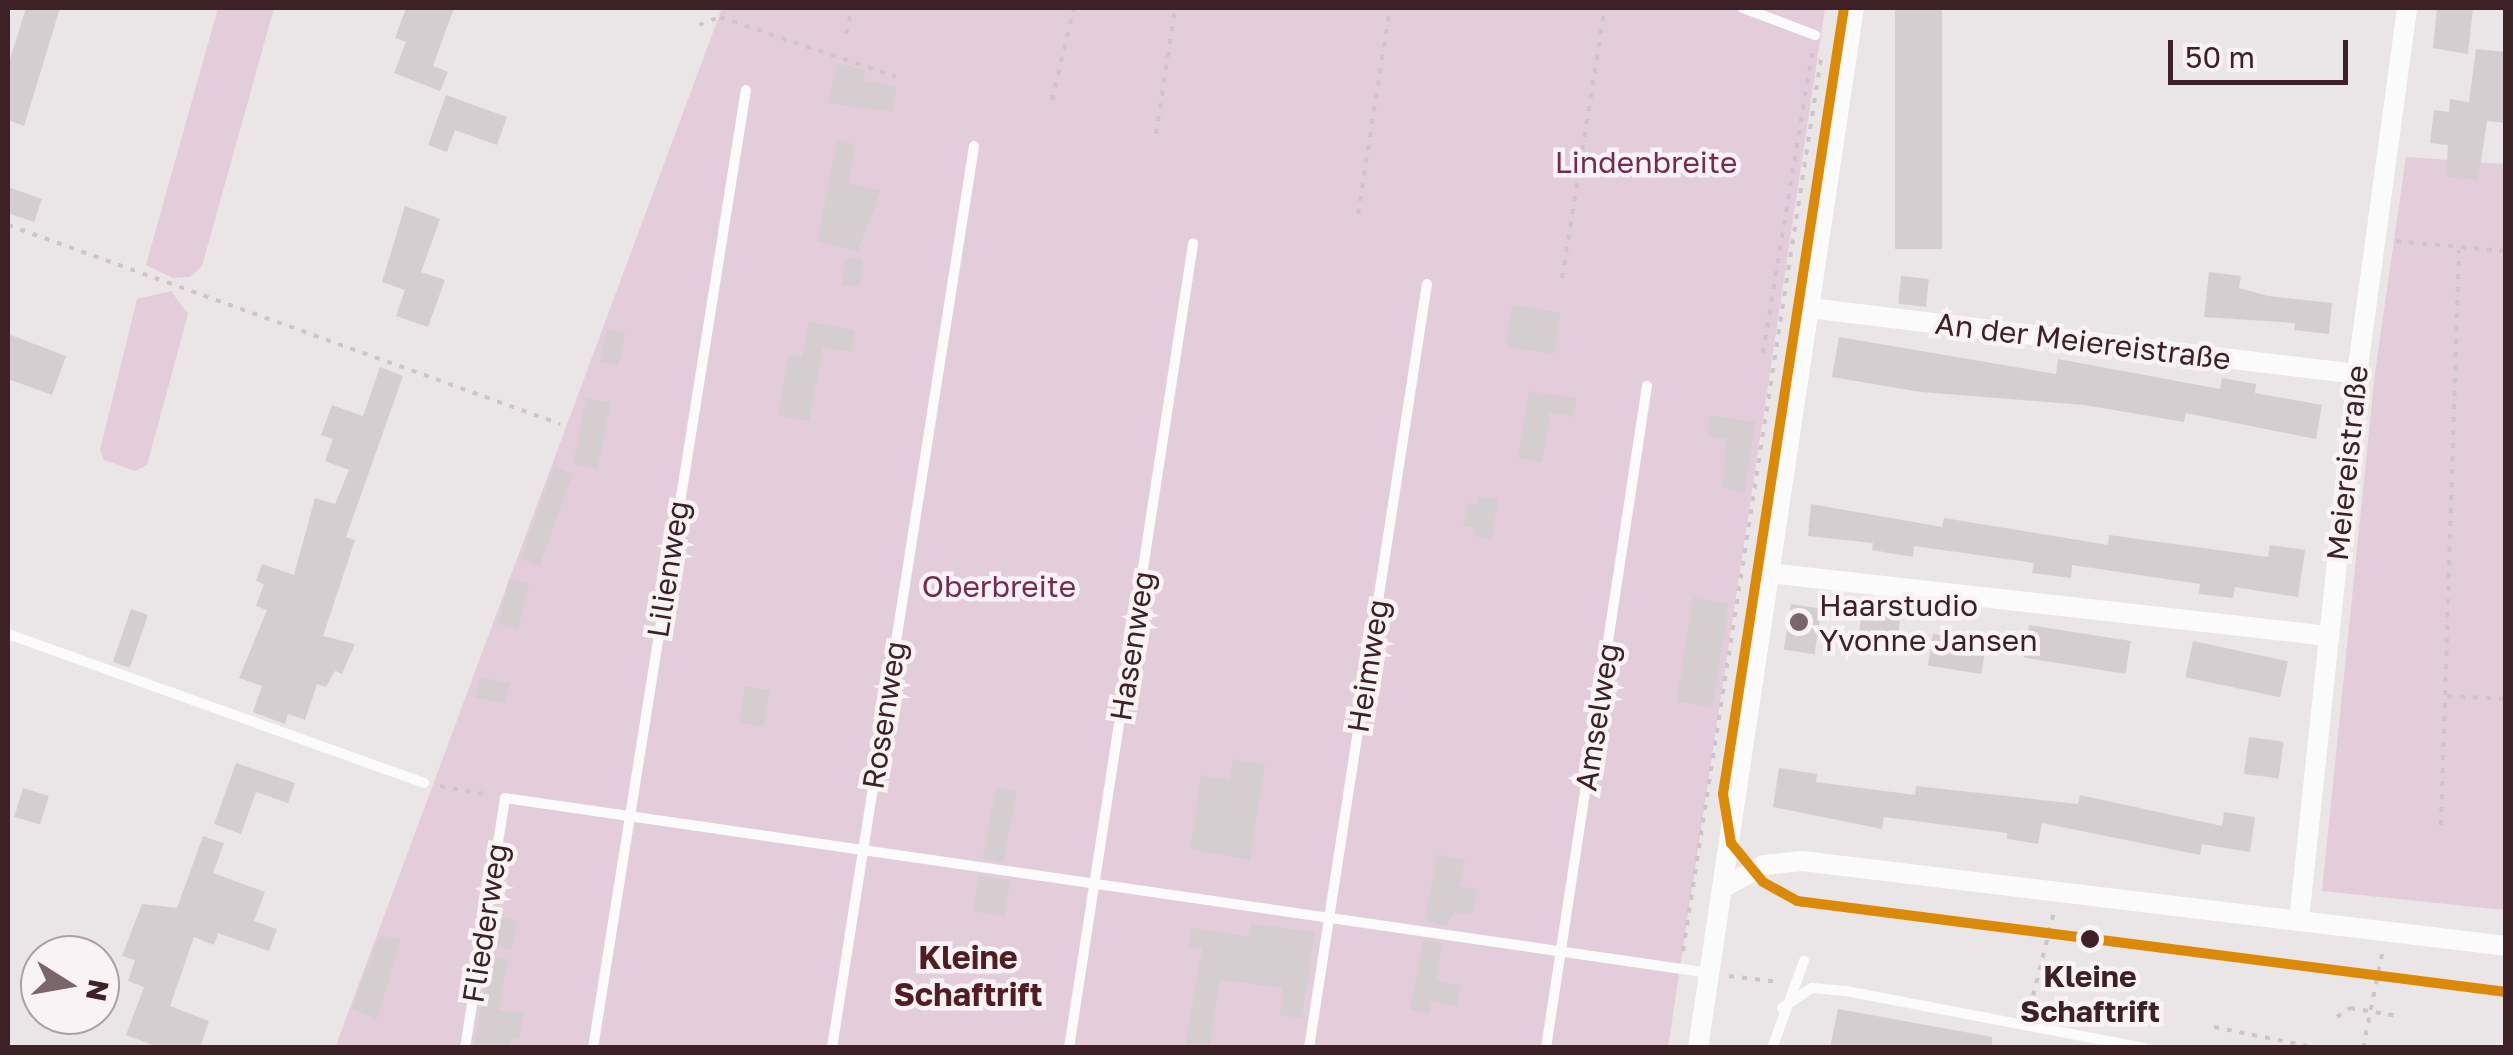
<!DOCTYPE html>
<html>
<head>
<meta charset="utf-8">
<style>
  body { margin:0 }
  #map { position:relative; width:2513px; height:1055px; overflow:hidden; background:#eae5e7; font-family:"Golos Text",sans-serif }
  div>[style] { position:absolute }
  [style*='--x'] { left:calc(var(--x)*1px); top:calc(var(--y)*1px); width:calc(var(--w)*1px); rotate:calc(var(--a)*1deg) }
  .green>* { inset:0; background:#e3cddb }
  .building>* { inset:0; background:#d5ced1; transform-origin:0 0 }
  .path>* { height:4px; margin-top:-2px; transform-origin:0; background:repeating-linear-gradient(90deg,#cdc5c7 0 5px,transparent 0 13px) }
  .service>* { height:10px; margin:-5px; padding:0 5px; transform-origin:5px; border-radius:5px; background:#fcfbfb }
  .minor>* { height:20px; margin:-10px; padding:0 10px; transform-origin:10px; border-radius:10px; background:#fcfbfb }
  .tram-1>* { height:10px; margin:-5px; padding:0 5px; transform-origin:5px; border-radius:5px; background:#da8a06 }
  .dots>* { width:28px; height:28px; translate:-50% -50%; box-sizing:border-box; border:5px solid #f9f3f5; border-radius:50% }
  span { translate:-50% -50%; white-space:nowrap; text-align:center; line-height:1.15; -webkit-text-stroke:9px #f9f3f5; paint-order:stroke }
  .park-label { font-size:30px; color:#762a50 }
  .street-label { font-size:30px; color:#3e2126 }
  .poi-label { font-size:30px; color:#3e2126 }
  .left { translate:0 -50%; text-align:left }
  .stop-label { font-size:30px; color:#3e2126; font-weight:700 }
  .neighbourhood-label { font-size:32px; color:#511d23; font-weight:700 }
  .frame { position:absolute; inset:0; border:10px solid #3e2126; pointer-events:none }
  .north { position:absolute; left:20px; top:935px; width:100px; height:100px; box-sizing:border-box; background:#f9f3f5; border:2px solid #ae9fa2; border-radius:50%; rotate:101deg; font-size:28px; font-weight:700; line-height:40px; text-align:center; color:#3e2126 }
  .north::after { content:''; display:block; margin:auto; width:35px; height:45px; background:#7a666a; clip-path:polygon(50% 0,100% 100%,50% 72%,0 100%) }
  .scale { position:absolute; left:2168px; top:40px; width:180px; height:45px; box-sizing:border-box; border:5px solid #3e2126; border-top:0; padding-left:12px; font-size:30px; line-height:35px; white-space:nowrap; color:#3e2126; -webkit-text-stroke:8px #f9f3f5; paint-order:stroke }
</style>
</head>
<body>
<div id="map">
  <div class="green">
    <div style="clip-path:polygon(218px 8px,274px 8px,202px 266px,190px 277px,173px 278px,146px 265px)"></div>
    <div style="clip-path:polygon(722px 8px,1825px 8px,1668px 1047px,335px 1048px)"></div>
    <div style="clip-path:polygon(2406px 157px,2505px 164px,2505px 910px,2322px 891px,2375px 373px)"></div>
    <div style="clip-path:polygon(171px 291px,188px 314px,147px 465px,135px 471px,104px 460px,100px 450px,137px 299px)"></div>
  </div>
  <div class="building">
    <div style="clip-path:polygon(26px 8px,60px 8px,24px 126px,8px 120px,8px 66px)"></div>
    <div style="clip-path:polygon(406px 8px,454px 8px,433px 66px,448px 72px,440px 91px,394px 73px,406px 42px,395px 38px)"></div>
    <div style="left:1895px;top:8px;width:47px;height:241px"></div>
    <div style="clip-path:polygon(2437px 8px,2473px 8px,2468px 54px,2433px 48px)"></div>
    <div style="clip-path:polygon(2476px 49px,2506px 52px,2506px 123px,2487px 121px,2478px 180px,2446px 177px,2448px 145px,2430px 143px,2434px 110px,2449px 112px,2450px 99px,2469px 102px)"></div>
    <div style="clip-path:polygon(837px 63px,866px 70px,863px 80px,897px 87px,892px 112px,828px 103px)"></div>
    <div style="clip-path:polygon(446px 95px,507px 117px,497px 145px,455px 130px,447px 152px,428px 145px)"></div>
    <div style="clip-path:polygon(837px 140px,855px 144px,848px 183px,881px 190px,858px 251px,817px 242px)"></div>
    <div style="clip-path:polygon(8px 187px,42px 199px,34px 222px,8px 213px)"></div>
    <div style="clip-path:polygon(405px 206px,440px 219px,421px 272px,445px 280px,428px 327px,396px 316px,405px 290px,382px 282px)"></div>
    <div style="left:845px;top:258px;width:18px;height:27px;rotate:6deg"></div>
    <div style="clip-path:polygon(2209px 272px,2241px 276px,2239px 288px,2268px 296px,2332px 303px,2329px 334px,2294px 330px,2295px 323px,2204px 317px)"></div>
    <div style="left:1901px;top:276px;width:28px;height:28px;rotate:6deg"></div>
    <div style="left:1512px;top:305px;width:49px;height:42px;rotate:9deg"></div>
    <div style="clip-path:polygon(809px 322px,855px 330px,851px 352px,823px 347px,809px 421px,778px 415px,789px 354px,802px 357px)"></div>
    <div style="left:607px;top:329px;width:19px;height:34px;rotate:12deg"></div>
    <div style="clip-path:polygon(8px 334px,66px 356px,52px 395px,8px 379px)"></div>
    <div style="clip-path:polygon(1839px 337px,2056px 374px,2058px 359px,2220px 389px,2222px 378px,2256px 384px,2255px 393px,2322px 405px,2316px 439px,2186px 413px,2184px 422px,2084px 405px,1921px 392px,1832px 377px)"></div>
    <div style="clip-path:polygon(380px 367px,403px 376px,346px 537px,355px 540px,323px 636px,355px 644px,342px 674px,335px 671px,326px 687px,317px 684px,305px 720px,288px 714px,285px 724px,253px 712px,262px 686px,239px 678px,267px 610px,256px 606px,264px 584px,256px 581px,262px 564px,294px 575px,315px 498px,335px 504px,349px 470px,325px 461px,333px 439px,321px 435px,332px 405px,363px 416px)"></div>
    <div style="clip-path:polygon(1529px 391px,1577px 398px,1574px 417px,1550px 413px,1542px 462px,1518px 458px)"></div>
    <div style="left:586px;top:398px;width:25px;height:67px;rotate:11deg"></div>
    <div style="clip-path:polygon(1710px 415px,1755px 422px,1744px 492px,1723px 488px,1726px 439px,1707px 436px)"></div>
    <div style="left:554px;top:467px;width:20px;height:98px;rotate:20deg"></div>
    <div style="clip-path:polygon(1479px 496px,1498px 499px,1492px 539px,1472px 536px,1474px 528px,1463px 526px,1467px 503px,1477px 504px)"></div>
    <div style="clip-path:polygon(1811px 504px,1942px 527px,1944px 518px,2108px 545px,2109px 535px,2268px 557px,2270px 545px,2305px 550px,2298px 597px,2235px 587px,2233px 598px,2199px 594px,2200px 584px,2072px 565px,2071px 578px,2032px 573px,2034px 563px,1971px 554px,1914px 546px,1913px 557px,1872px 550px,1873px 543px,1808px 536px)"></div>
    <div style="left:509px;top:579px;width:21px;height:46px;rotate:14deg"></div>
    <div style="left:1693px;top:598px;width:36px;height:105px;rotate:9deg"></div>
    <div style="left:1863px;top:601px;width:39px;height:38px;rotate:7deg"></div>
    <div style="left:1791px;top:604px;width:31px;height:46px;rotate:9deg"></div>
    <div style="left:131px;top:609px;width:18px;height:56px;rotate:19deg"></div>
    <div style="left:2029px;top:625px;width:103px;height:33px;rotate:9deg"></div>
    <div style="left:1933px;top:634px;width:54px;height:32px;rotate:9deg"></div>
    <div style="left:2193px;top:641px;width:97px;height:37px;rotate:12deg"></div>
    <div style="left:480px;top:677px;width:30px;height:21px;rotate:12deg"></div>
    <div style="left:745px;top:686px;width:25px;height:37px;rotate:9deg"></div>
    <div style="left:2249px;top:737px;width:35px;height:37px;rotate:8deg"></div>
    <div style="clip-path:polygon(1233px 759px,1265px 764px,1250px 860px,1190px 849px,1201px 775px,1230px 780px)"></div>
    <div style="clip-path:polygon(236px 763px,295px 783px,288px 803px,256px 792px,241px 834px,214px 824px)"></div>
    <div style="clip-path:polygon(1779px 768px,1817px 774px,1816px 782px,1915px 795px,1916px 786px,2078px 804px,2080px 795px,2222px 826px,2224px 812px,2255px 817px,2250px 852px,2202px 844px,2200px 855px,2042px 823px,2038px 844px,2007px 839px,2007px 833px,1884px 817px,1882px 829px,1773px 807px)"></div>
    <div style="left:23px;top:788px;width:27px;height:30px;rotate:17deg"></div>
    <div style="left:996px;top:788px;width:21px;height:72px;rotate:11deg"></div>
    <div style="clip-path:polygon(203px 836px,224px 843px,213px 873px,265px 892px,254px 921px,277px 929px,269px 951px,218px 933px,214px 945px,194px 937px,170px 1006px,209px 1021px,200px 1048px,160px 1048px,126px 1035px,144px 987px,128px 981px,135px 960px,122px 956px,142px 904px,177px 908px)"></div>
    <div style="clip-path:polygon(1437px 854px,1465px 860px,1460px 886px,1477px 889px,1472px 915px,1455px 912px,1446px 926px,1425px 920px)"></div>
    <div style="left:978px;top:876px;width:32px;height:36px;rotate:7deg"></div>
    <div style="left:498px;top:917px;width:19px;height:30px;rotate:9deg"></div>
    <div style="clip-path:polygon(1251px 924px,1315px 932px,1302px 1018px,1280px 1015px,1282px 988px,1220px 980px,1209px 1048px,1185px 1048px,1202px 949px,1189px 946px,1192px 928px,1249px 937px)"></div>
    <div style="clip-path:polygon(379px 935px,401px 939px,377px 1019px,352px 1009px)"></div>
    <div style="clip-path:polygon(1423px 940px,1442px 943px,1436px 981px,1460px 985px,1457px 1006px,1432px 1001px,1430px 1013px,1410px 1010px)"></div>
    <div style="clip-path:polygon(490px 956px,508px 959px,499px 1010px,524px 1014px,519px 1039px,512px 1038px,510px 1048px,474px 1048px)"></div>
    <div style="clip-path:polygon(1838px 1009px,1992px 1037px,1992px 1048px,1830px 1048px)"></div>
  </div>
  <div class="path">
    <div style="--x:699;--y:25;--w:22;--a:-21"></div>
    <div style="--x:720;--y:17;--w:186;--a:18.8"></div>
    <div style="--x:846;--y:34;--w:27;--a:-77"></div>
    <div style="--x:1052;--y:100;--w:95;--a:-76.6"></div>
    <div style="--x:1156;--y:134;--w:127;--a:-81.4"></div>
    <div style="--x:1358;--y:214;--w:208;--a:-81.2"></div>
    <div style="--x:8;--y:225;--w:587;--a:19.82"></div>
    <div style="--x:2396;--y:241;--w:110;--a:5.2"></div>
    <div style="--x:1562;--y:278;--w:273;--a:-81"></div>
    <div style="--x:1763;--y:353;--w:308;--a:-80.7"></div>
    <div style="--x:2447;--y:696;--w:59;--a:2.9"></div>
    <div style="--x:440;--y:786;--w:51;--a:10.2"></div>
    <div style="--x:2441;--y:825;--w:575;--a:-88.21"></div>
    <div style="--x:1683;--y:951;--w:910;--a:-81.21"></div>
    <div style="--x:1729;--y:976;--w:50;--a:6.8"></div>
    <div style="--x:2030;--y:1008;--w:99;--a:-76"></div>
    <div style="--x:2337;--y:1017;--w:16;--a:-35"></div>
    <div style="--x:2350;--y:1008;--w:49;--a:9.5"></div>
    <div style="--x:2214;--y:1027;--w:105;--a:11.5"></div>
    <div style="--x:2363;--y:1048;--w:96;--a:-78.6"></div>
  </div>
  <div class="service">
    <div style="--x:1743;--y:8;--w:77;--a:20.6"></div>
    <div style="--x:8;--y:634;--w:442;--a:19.7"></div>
    <div style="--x:1782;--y:1008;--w:36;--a:-34"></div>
    <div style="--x:1812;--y:988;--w:34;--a:5"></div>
    <div style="--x:1846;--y:991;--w:304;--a:10.8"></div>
    <div style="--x:465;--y:1048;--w:253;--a:-80.9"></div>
    <div style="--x:505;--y:798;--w:1217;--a:8.27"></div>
    <div style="--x:593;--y:1048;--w:970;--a:-80.93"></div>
    <div style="--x:832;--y:1048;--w:913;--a:-81.05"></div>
    <div style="--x:1069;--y:1048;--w:814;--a:-81.23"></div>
    <div style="--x:1309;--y:1048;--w:773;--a:-81.22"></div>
    <div style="--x:1546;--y:1048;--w:670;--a:-81.33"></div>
    <div style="--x:1772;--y:1048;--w:93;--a:-69.8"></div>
  </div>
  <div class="minor">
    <div style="--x:1809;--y:308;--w:552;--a:6.87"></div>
    <div style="--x:1769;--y:573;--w:564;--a:6.42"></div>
    <div style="--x:1726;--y:886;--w:43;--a:-28.9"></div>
    <div style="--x:1764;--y:865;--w:38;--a:-6"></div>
    <div style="--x:1802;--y:861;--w:709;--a:6.88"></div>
    <div style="--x:2299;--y:920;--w:549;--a:-83.94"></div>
    <div style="--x:2357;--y:374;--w:369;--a:-82.2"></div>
    <div style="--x:1698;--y:1048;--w:1052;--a:-81.47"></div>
  </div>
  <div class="tram-1">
    <div style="--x:1844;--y:8;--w:795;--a:98.75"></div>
    <div style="--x:1723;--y:794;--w:50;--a:80.7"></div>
    <div style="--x:1731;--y:843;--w:50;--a:50.6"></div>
    <div style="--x:1763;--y:882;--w:39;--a:29"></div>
    <div style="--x:1797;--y:901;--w:715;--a:7.31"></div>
  </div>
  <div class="dots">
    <div style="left:1799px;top:622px;background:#7a666a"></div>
    <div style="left:2090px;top:939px;background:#3e2126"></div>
  </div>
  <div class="park-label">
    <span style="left:1646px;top:162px">Lindenbreite</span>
    <span style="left:999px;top:586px">Oberbreite</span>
  </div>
  <div class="street-label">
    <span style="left:2083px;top:341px;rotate:7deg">An der Meiereistraße</span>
    <span style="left:2347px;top:463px;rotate:-84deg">Meiereistraße</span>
    <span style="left:668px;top:569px;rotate:-81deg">Lilienweg</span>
    <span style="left:1132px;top:646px;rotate:-81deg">Hasenweg</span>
    <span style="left:1368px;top:666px;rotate:-81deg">Heimweg</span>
    <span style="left:884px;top:715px;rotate:-81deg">Rosenweg</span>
    <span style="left:1597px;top:717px;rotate:-81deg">Amselweg</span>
    <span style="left:485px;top:923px;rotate:-81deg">Fliederweg</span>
  </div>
  <div class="poi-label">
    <span class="left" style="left:1819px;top:622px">Haarstudio<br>Yvonne Jansen</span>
  </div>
  <div class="stop-label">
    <span style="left:2090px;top:993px">Kleine<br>Schaftrift</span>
  </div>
  <div class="neighbourhood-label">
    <span style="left:968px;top:976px">Kleine<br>Schaftrift</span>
  </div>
  <div class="frame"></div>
  <div class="north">N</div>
  <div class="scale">50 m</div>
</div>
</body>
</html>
